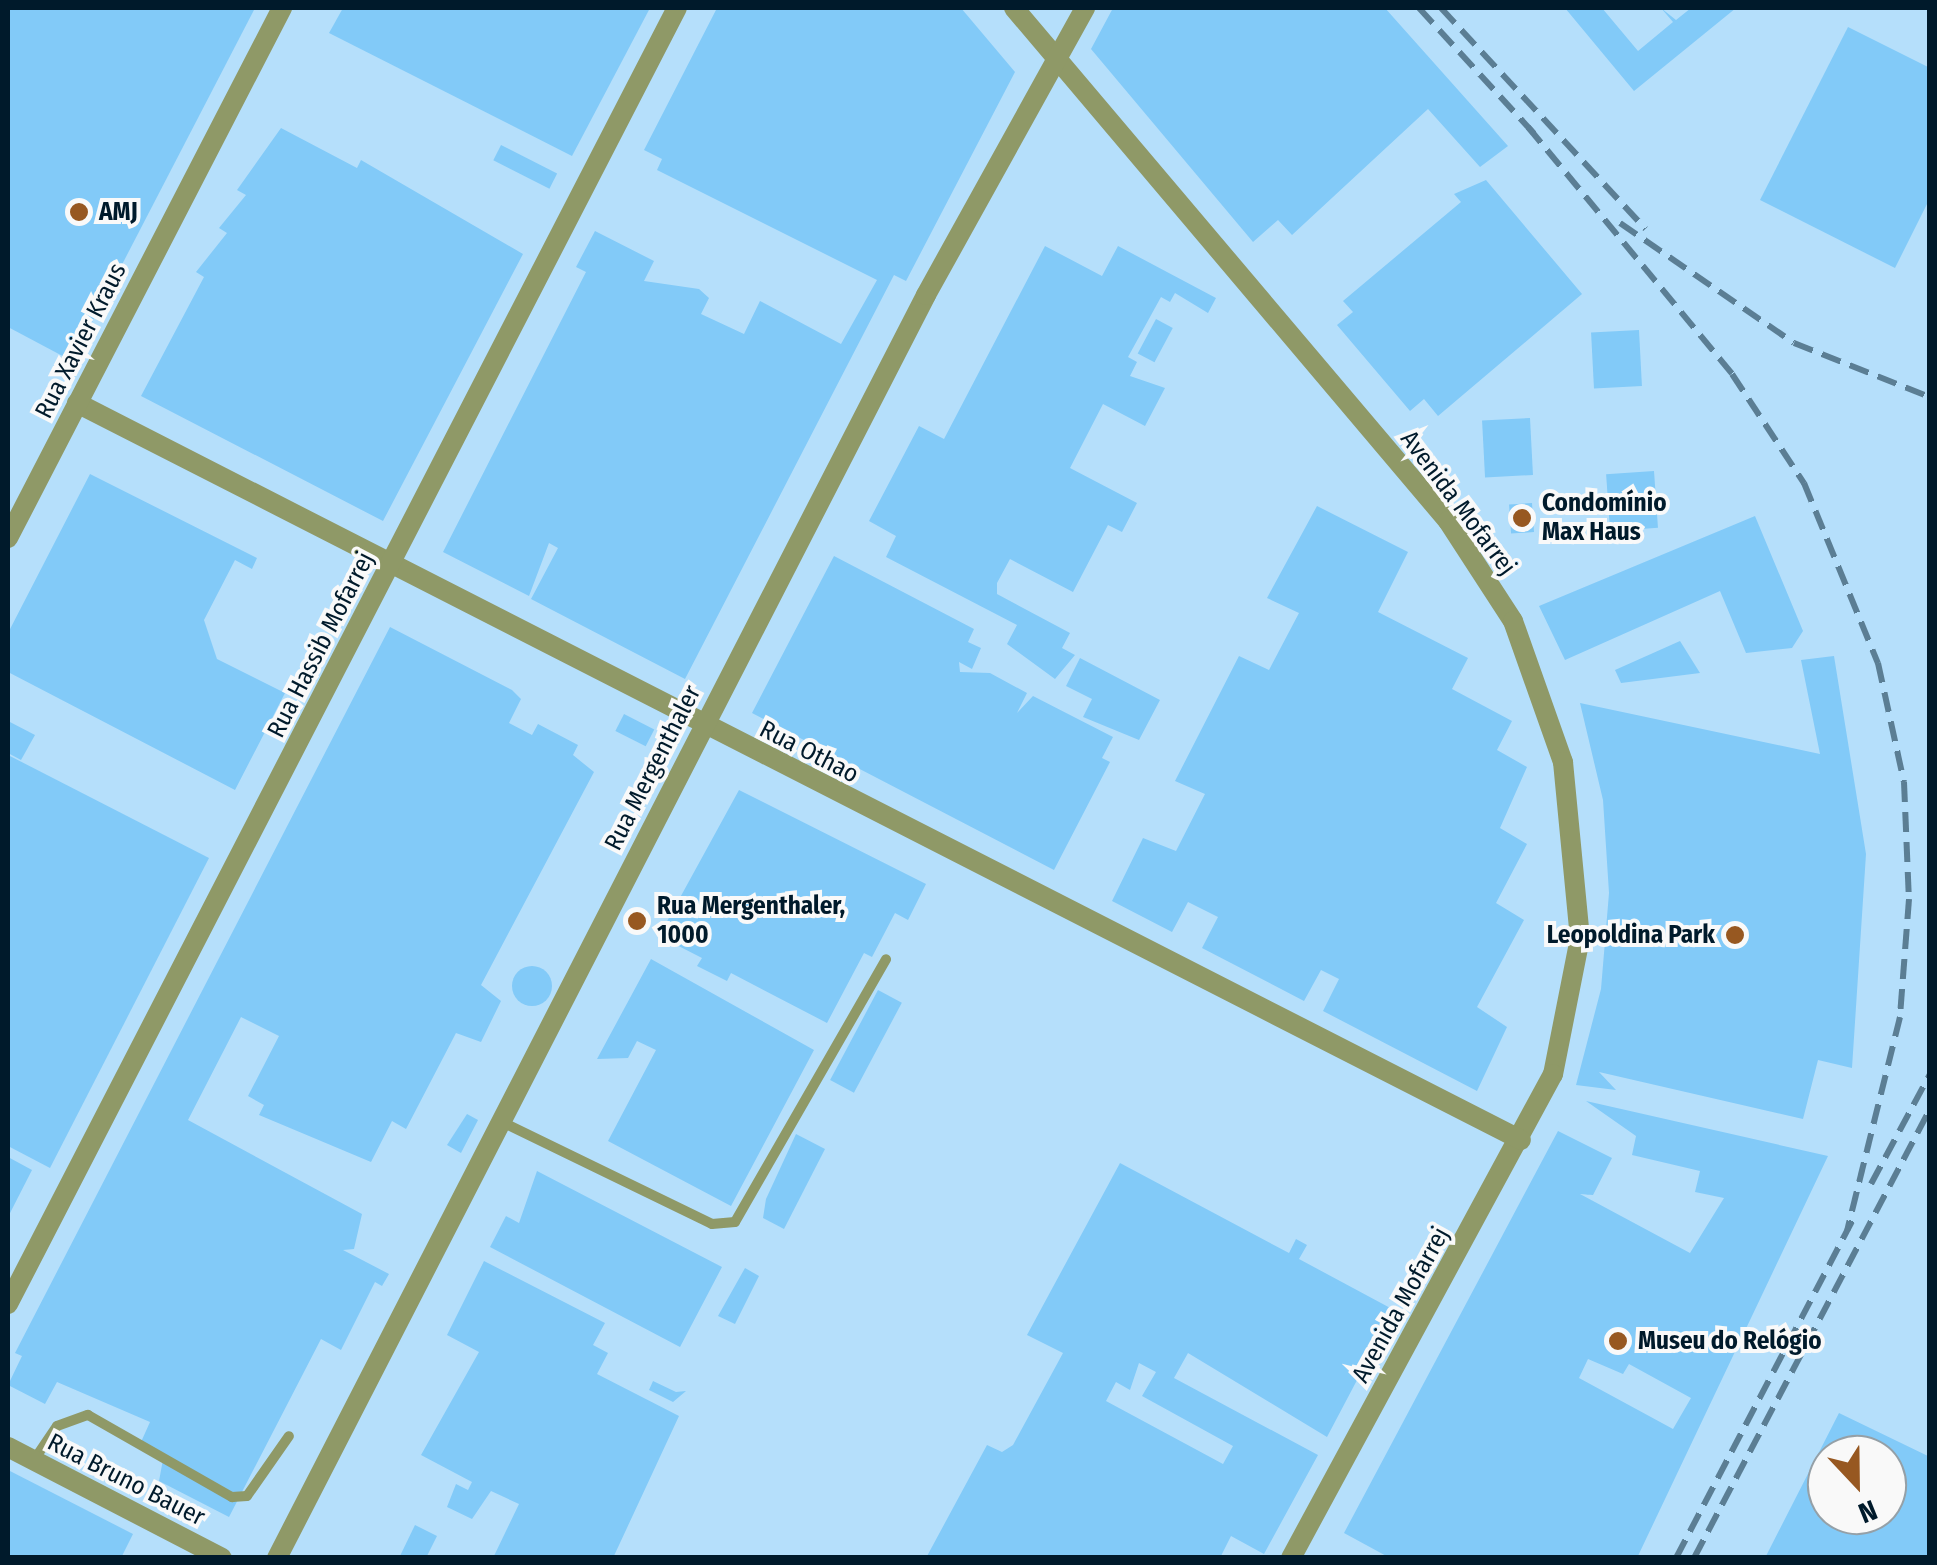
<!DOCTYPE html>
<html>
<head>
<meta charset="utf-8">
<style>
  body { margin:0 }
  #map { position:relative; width:1937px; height:1565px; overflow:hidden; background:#b5dffb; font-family:"Fira Sans Condensed",sans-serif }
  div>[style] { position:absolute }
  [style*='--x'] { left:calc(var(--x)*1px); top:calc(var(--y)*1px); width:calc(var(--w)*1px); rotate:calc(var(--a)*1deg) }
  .building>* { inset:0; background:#82caf8; transform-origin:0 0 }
  .round { border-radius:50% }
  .lane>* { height:10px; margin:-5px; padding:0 5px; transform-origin:5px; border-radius:5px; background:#8f9967 }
  .street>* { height:20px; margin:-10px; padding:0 10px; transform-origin:10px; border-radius:10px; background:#8f9967 }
  .rail>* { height:6px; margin-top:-3px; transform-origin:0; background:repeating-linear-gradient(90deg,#5b7e94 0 20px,transparent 0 30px) }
  .dots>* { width:28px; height:28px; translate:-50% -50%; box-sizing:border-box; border:5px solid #f9f9f9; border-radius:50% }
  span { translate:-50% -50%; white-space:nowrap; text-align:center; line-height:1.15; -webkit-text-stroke:8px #f9f9f9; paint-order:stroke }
  .poi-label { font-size:25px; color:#001a2b; font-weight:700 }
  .left { translate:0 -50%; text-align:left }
  .right { translate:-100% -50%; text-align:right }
  .street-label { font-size:25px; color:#001a2b }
  .frame { position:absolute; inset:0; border:10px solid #001a2b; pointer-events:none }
  .north { position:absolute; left:1807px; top:1435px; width:100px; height:100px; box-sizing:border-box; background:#f9f9f9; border:2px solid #95a0a7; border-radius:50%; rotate:158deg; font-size:28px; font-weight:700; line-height:40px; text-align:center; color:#001a2b }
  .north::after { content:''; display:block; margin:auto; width:35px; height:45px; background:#975821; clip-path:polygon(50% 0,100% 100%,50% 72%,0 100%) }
</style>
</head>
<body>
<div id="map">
  <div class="building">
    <div style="clip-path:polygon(8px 8px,255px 8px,72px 361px,8px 327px)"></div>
    <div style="clip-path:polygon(343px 8px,650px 8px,572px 156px,329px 33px)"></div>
    <div style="clip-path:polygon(717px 8px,961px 8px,1015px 72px,906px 281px,894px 275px,685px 679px,531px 599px,558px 548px,549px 543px,529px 596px,443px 552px,586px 272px,576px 267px,595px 231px,654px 261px,644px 281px,699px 289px,709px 298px,701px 314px,744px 334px,760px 301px,841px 344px,877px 280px,657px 170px,662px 159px,644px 150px)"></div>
    <div style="clip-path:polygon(1113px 8px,1385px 8px,1508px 146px,1480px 167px,1428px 109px,1292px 235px,1278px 220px,1253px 242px,1091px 49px)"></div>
    <div style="clip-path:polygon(1565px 8px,1602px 8px,1638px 51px,1673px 22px,1661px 8px,1676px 20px,1691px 8px,1736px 8px,1634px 91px)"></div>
    <div style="clip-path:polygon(1848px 27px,1930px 68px,1930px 198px,1895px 268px,1760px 200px)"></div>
    <div style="clip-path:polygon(281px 128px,357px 168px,361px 160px,523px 254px,383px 521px,141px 396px,204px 277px,196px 272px,227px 233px,219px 228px,246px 195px,237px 190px)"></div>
    <div style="left:501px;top:145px;width:63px;height:17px;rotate:27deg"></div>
    <div style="clip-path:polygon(1486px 180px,1582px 294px,1438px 416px,1424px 399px,1410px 411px,1337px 325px,1353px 312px,1343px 301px,1461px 202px,1454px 194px)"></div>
    <div style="clip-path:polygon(1045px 246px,1102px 276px,1118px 246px,1216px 298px,1208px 313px,1175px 293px,1170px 302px,1161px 297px,1128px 357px,1137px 362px,1130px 376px,1165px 388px,1145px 426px,1103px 404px,1070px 468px,1137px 503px,1122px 532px,1108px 525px,1073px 592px,1010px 559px,997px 583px,997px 594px,1070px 633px,1062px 648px,1075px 655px,1055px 679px,1007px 644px,1017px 625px,886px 557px,896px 536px,869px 521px,919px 426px,944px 439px)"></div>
    <div style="left:1156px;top:319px;width:19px;height:39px;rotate:28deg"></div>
    <div style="left:1639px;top:330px;width:56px;height:48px;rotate:87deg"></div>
    <div style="left:1530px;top:418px;width:57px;height:48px;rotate:87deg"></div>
    <div style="left:1654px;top:471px;width:57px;height:48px;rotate:86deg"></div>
    <div style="clip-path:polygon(90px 474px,257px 558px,252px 569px,235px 560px,204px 620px,217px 659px,285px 693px,235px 790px,8px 672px,8px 633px)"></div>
    <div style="left:1532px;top:503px;width:29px;height:23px;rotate:86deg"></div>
    <div style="clip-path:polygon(1317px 506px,1408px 552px,1378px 612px,1468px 658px,1452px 689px,1512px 721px,1497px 750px,1527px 767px,1500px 828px,1527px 844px,1496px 903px,1524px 920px,1477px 1007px,1507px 1027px,1477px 1091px,1323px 1011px,1339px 979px,1321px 970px,1304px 1001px,1202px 948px,1218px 917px,1188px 902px,1172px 932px,1112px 901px,1143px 838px,1176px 851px,1205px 794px,1175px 781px,1239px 656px,1269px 670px,1299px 613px,1267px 598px)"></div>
    <div style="clip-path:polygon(1755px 516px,1803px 631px,1792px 648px,1746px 653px,1720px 591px,1565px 660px,1539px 606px)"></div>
    <div style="clip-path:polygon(834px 556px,974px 629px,968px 642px,981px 648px,972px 669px,959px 662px,960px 672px,990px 673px,1027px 693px,1017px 713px,1033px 696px,1113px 737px,1102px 758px,1110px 762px,1054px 870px,752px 713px)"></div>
    <div style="clip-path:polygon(390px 627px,512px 690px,521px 699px,509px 723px,532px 735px,538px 724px,578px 745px,573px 755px,594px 772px,481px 985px,501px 1001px,481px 1042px,456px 1033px,406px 1129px,392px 1121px,371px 1162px,259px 1115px,264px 1105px,248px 1096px,279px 1036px,241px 1017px,188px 1120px,362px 1214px,354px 1249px,343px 1250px,389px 1274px,382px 1286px,375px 1282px,341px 1350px,321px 1339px,229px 1517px,159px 1481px,164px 1454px,141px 1442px,150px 1422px,57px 1382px,45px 1404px,8px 1385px,22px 1356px,15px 1353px)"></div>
    <div style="clip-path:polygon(1680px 641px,1700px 673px,1621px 683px,1615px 670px)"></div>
    <div style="clip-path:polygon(1834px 656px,1866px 854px,1852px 1068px,1818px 1060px,1803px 1119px,1599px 1072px,1616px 1090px,1576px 1085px,1601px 989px,1609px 893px,1603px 800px,1580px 703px,1820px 754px,1801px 660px)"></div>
    <div style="clip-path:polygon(1080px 658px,1160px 700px,1139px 740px,1083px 717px,1092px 699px,1066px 686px)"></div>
    <div style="left:624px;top:714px;width:34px;height:19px;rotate:27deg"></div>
    <div style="clip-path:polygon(8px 721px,35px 735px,21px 760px,8px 753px)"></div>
    <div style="clip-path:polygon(8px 755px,209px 858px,50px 1168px,8px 1146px)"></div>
    <div style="clip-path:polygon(739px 790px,926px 884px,908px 920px,895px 913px,872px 957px,864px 953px,827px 1023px,731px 973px,727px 981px,697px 966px,702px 958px,659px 936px)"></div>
    <div style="clip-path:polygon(651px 959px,814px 1050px,731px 1206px,608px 1141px,656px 1050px,637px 1041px,628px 1058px,597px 1059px)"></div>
    <div class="round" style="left:512px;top:966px;width:40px;height:40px"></div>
    <div style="left:878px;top:990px;width:27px;height:102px;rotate:28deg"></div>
    <div style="clip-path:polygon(evenodd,1586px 1101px,1828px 1156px,1637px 1558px,1390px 1558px,1344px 1533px,1558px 1131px,1612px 1158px,1593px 1195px,1580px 1194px,1690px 1253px,1724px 1198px,1695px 1192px,1700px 1171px,1632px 1155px,1636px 1136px,1586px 1101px,1588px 1359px,1623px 1374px,1629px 1364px,1691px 1398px,1673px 1429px,1579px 1378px,1588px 1359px)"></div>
    <div style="clip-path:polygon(467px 1114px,478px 1120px,461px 1153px,447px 1145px)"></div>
    <div style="clip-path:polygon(796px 1134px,825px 1149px,784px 1229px,763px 1218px,766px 1199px)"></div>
    <div style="clip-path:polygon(8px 1157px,32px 1170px,8px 1217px)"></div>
    <div style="clip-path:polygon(evenodd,1120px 1163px,1289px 1253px,1296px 1239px,1307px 1245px,1299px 1259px,1394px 1310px,1327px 1437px,1188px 1353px,1174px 1378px,1318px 1455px,1264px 1554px,1231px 1536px,1220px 1558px,926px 1558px,987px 1445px,1002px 1452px,1013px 1445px,1063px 1353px,1027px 1335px,1120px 1163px,1139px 1363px,1156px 1372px,1142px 1396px,1233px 1446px,1223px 1464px,1106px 1401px,1116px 1382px,1130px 1390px,1139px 1363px)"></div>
    <div style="clip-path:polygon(537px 1171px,722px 1267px,680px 1347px,490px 1247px,506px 1216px,519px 1223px)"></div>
    <div style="clip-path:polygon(484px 1261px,605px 1323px,593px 1345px,608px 1353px,597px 1374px,679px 1416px,613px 1558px,493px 1558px,519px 1504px,491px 1491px,472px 1519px,447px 1507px,456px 1484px,468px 1490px,472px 1482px,421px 1455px,479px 1352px,447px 1335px)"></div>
    <div style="clip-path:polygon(745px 1268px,759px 1276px,735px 1324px,718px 1316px)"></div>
    <div style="clip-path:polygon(653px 1381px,676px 1392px,686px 1391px,673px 1402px,649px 1390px)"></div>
    <div style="clip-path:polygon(evenodd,1839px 1413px,1930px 1457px,1930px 1558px,1765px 1558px,1839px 1413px,1827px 1455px,1887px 1455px,1887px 1515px,1827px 1515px,1827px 1455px)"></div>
    <div style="clip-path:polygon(8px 1470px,133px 1534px,121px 1558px,8px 1558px)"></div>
    <div style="clip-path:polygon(415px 1525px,437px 1536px,426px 1558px,399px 1558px)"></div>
  </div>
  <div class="lane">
    <div style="--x:502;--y:1122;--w:233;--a:25.9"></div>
    <div style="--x:712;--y:1224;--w:23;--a:-5"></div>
    <div style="--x:735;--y:1222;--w:303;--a:-60.1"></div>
    <div style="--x:34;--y:1460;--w:41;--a:-55.9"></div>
    <div style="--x:57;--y:1426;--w:33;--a:-20"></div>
    <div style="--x:88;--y:1415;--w:166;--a:29.7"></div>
    <div style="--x:232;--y:1497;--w:15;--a:-4"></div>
    <div style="--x:247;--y:1496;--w:73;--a:-55"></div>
  </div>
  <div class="street">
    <div style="--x:1014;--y:8;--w:672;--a:49.77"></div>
    <div style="--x:1448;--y:521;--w:119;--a:57"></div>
    <div style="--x:1513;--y:621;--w:150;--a:70.5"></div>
    <div style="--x:1563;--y:762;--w:177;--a:84.5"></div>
    <div style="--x:1580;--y:938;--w:139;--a:101.2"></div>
    <div style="--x:1553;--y:1074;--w:550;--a:118.43"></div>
    <div style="--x:77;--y:403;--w:1621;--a:27.04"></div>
    <div style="--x:8;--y:538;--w:597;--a:-62.66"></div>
    <div style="--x:8;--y:1304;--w:1458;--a:-62.7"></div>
    <div style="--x:8;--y:1447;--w:241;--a:27.4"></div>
    <div style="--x:277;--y:1558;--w:1420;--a:-62.8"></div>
    <div style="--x:926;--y:295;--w:328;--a:-61"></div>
  </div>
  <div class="rail">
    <div style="--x:1419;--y:8;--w:175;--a:47.5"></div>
    <div style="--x:1441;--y:8;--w:301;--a:47.2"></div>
    <div style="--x:1528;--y:127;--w:320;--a:50.4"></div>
    <div style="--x:1732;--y:374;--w:131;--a:56.6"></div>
    <div style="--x:1804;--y:483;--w:195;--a:67.7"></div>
    <div style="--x:1878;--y:663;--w:122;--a:77.7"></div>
    <div style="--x:1904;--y:782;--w:117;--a:87.6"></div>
    <div style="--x:1909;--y:899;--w:118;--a:94.4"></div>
    <div style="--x:1900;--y:1017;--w:220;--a:103.9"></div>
    <div style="--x:1620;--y:223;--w:211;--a:34.6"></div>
    <div style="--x:1794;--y:343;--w:146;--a:21.7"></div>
    <div style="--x:1871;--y:1184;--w:125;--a:-61.8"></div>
    <div style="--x:1676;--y:1558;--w:382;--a:-62.4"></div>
    <div style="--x:1694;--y:1558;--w:507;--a:-62.27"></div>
  </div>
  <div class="dots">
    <div style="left:79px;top:212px;background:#975821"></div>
    <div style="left:1522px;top:518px;background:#975821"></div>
    <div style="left:637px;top:921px;background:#975821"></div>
    <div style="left:1735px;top:935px;background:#975821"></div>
    <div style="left:1618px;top:1341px;background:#975821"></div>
  </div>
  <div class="poi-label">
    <span class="left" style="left:99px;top:212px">AMJ</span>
    <span class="left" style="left:1542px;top:518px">Condomínio<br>Max Haus</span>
    <span class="left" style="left:657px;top:921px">Rua Mergenthaler,<br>1000</span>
    <span class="right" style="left:1715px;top:935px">Leopoldina Park</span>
    <span class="left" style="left:1638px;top:1341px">Museu do Relógio</span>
  </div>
  <div class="street-label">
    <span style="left:81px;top:341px;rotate:-63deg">Rua Xavier Kraus</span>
    <span style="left:1458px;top:503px;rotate:53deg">Avenida Mofarrej</span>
    <span style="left:321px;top:645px;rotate:-63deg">Rua Hassib Mofarrej</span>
    <span style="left:809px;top:752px;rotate:27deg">Rua Othao</span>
    <span style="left:653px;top:768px;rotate:-63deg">Rua Mergenthaler</span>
    <span style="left:1401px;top:1305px;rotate:-61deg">Avenida Mofarrej</span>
    <span style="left:126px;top:1480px;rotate:27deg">Rua Bruno Bauer</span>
  </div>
  <div class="frame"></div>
  <div class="north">N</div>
</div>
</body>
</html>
